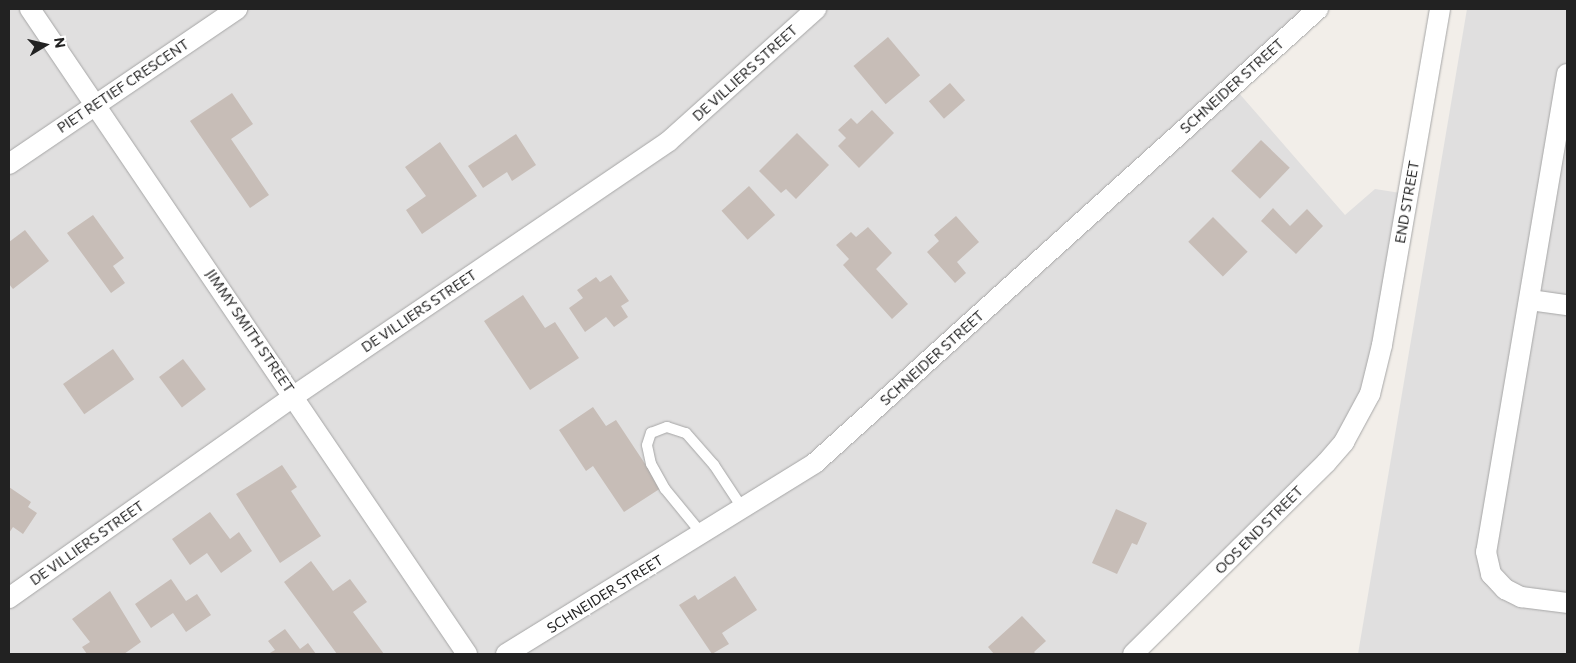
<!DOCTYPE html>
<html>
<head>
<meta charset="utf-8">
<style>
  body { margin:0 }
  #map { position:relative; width:1576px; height:663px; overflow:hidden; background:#f2eee9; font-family:Commissioner,sans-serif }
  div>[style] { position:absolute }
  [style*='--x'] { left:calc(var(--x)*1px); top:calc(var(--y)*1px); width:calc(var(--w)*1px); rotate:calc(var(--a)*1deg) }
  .residential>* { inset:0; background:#e0dfdf }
  .building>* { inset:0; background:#c7bdb7; transform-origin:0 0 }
  .roads { filter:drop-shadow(0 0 1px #a6a6a6) drop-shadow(0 0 1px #a6a6a6) }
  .service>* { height:10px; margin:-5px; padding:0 5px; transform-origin:5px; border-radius:5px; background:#fff }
  .minor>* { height:20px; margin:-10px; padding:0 10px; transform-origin:10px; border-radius:10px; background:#fff }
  span { translate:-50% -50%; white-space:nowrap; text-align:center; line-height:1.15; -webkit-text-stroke:4px #fff; paint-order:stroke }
  .street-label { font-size:14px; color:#222 }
  .frame { position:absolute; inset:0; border:10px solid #222; pointer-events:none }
  .north { position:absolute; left:20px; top:20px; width:50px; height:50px; -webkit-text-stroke:4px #fff; paint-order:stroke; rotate:81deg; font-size:14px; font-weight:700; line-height:20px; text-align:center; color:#222 }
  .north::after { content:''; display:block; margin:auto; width:18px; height:22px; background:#222; clip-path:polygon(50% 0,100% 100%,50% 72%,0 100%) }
</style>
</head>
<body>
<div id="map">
  <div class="residential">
    <div style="clip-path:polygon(9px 9px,1316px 9px,1231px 84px,1345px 215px,1375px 189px,1407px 194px,1381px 346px,1343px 442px,1131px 654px,9px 654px)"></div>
    <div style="clip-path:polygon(1467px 9px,1567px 9px,1567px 654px,1358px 654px)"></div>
  </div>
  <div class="building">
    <div style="left:888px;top:37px;width:50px;height:45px;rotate:50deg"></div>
    <div style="left:950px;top:83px;width:23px;height:28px;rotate:49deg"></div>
    <div style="clip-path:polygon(232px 93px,253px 124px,231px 139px,269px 195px,250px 208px,190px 121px)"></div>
    <div style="clip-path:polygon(872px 110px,894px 133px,859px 168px,838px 146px,846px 138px,838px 130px,851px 118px,857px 124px)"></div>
    <div style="clip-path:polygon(797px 133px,829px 165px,796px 199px,786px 189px,781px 193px,759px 171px)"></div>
    <div style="clip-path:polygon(516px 134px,536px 165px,512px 181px,507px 172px,483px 188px,468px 166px)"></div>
    <div style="left:1261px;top:140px;width:40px;height:43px;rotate:44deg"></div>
    <div style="clip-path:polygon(440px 142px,477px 196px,422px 234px,406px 210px,426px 196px,405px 167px)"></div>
    <div style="left:749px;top:186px;width:39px;height:37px;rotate:48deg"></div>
    <div style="clip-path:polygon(1273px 208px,1290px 226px,1307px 209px,1323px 226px,1296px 254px,1261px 221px)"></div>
    <div style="clip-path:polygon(93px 215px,124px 258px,113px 266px,125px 283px,111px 293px,67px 233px)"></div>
    <div style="clip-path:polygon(956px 216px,979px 242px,957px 262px,966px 273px,955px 283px,927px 252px,939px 241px,934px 235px)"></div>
    <div style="left:1213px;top:217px;width:49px;height:35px;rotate:45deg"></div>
    <div style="clip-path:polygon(868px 227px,892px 253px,876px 269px,908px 304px,892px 319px,843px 265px,849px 259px,836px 245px,851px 232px,856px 237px)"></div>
    <div style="clip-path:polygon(25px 230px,49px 261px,13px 289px,9px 284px,9px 242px)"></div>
    <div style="clip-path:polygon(611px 275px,629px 301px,621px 306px,628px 317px,614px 327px,606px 317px,585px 332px,569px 308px,583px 298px,577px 290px,596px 277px,600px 282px)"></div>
    <div style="clip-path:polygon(523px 295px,545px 328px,555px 322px,579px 358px,530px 390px,484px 321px)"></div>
    <div style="left:113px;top:349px;width:37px;height:61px;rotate:55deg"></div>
    <div style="left:183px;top:359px;width:38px;height:30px;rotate:53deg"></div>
    <div style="clip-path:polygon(593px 407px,606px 426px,616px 420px,661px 488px,624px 512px,593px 466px,586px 471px,559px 430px)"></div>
    <div style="clip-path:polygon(282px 465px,297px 487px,291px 491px,321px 536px,280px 563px,236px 494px)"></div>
    <div style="clip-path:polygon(9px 487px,31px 502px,28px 507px,37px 513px,23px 534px,13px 527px,9px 533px)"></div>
    <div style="clip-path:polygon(1116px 509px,1147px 523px,1137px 545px,1132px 543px,1117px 574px,1092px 563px)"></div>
    <div style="clip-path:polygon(210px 512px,230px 539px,239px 532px,252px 551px,221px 573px,207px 553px,190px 565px,172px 539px)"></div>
    <div style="clip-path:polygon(311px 561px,333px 591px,350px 579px,367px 602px,353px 612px,384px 654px,337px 654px,284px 582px)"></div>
    <div style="clip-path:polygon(735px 576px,757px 610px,722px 633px,729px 644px,712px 654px,679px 605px,695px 595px,698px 600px)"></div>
    <div style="clip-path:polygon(171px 579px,186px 601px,197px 594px,211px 615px,186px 632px,173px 613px,151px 628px,135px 604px)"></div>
    <div style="clip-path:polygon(110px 591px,141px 642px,124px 654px,87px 654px,82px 647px,90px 642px,72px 619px)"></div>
    <div style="clip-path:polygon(1022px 616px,1046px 641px,1034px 652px,1036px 654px,994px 654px,988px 647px)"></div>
    <div style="clip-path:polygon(285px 629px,300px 649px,308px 643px,316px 654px,268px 654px,275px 650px,268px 641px)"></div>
  </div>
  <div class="roads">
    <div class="service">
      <div style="--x:702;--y:534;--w:58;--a:-129.4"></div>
      <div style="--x:665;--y:489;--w:29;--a:-119"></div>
      <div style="--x:651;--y:464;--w:19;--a:-102"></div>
      <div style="--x:647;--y:445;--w:13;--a:-72"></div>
      <div style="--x:651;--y:433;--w:17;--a:-21"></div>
      <div style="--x:667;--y:427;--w:20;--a:18"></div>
      <div style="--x:686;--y:433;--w:43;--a:48.8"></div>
      <div style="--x:714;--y:465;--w:53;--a:56.6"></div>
    </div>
    <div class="minor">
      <div style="--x:30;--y:9;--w:779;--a:55.88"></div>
      <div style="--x:1567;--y:74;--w:485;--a:99.6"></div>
      <div style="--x:1486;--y:552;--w:23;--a:77"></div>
      <div style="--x:1491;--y:574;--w:21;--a:47"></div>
      <div style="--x:1505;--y:589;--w:18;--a:27"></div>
      <div style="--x:1521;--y:597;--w:46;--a:7.4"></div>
      <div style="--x:9;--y:164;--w:276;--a:-34.2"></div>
      <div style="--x:1530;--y:300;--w:37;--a:8"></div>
      <div style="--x:9;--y:598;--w:349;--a:-35.3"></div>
      <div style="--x:294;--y:396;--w:453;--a:-34.2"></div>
      <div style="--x:669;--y:141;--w:198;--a:-41.9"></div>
      <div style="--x:506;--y:654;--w:363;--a:-31.7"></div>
      <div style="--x:815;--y:463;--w:678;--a:-42.07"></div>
      <div style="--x:1133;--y:654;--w:272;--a:-44.7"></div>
      <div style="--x:1326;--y:463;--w:28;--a:-49"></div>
      <div style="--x:1344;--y:442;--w:55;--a:-61.6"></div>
      <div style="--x:1370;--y:394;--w:50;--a:-76.2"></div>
      <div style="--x:1382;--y:345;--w:341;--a:-80.2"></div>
    </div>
  </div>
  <div class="street-label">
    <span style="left:745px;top:73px;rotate:-42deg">DE VILLIERS STREET</span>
    <span style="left:123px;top:86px;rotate:-34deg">PIET RETIEF CRESCENT</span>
    <span style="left:1232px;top:86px;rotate:-42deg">SCHNEIDER STREET</span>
    <span style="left:1407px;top:202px;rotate:-80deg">END STREET</span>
    <span style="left:419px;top:311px;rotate:-34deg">DE VILLIERS STREET</span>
    <span style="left:250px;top:331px;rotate:56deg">JIMMY SMITH STREET</span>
    <span style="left:932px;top:358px;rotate:-42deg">SCHNEIDER STREET</span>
    <span style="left:1259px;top:530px;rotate:-45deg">OOS END STREET</span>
    <span style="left:87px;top:543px;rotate:-35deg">DE VILLIERS STREET</span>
    <span style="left:605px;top:594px;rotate:-32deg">SCHNEIDER STREET</span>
  </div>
  <div class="frame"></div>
  <div class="north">N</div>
</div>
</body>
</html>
